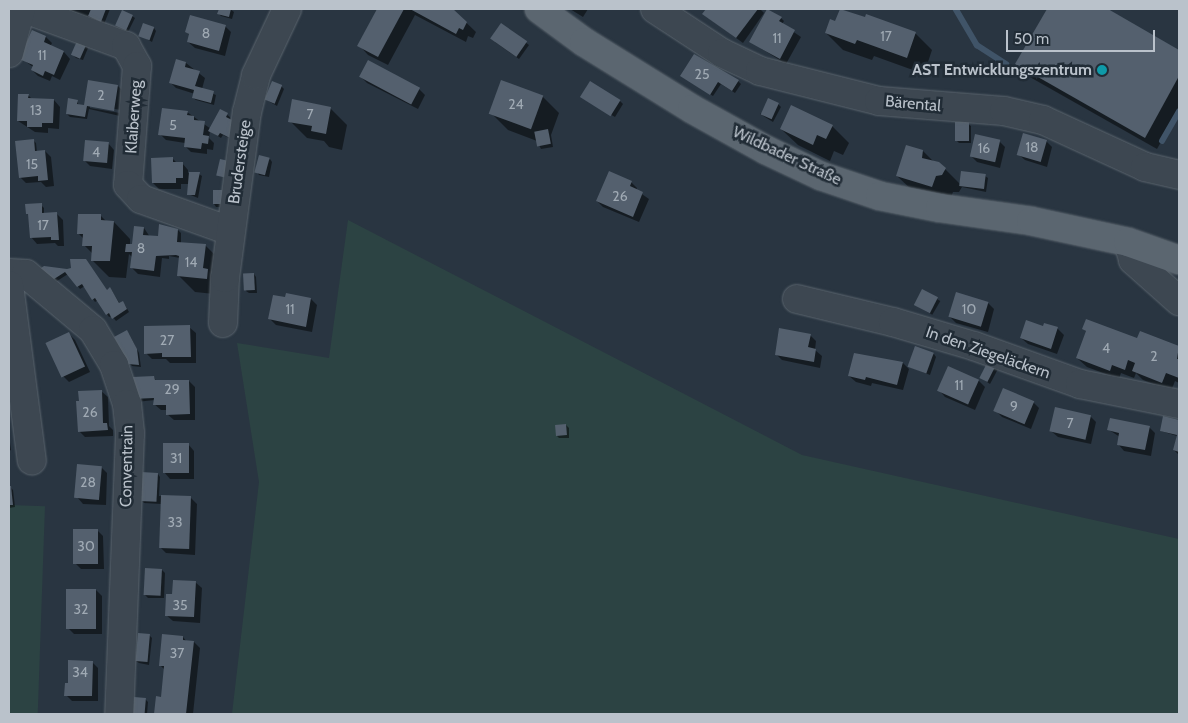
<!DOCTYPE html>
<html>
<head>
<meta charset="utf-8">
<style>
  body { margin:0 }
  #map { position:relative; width:1188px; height:723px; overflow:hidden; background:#293541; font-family:Cabin,sans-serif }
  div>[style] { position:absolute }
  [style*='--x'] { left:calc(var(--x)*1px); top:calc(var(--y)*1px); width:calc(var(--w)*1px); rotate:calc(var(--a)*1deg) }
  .green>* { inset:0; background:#2c4343; transform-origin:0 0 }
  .shadow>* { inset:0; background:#0007; transform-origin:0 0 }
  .stream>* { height:5.5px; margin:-2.75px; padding:0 2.75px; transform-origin:2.75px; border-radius:2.75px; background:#405468 }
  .building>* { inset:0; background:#54606e; transform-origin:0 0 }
  .roads { filter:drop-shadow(0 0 1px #5b656e) drop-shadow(0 0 1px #5b656e) }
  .minor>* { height:28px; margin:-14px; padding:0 14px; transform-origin:14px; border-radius:14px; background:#3d4751 }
  .major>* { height:28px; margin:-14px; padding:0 14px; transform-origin:14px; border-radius:14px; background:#5b6670 }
  .dots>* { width:14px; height:14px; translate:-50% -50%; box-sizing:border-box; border:2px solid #212c36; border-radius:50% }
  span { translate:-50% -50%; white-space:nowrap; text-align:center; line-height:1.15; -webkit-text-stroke:5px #212c36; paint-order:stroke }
  .number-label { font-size:14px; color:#a0aab4 }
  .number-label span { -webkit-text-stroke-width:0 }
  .poi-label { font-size:16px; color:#bac2cb; font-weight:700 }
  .right { translate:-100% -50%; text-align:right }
  .street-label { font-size:16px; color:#bac2cb }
  .frame { position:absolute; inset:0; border:10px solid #bac2cb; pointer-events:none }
  .scale { position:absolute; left:1006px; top:30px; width:149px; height:22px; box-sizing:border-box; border:2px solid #bac2cb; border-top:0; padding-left:6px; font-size:15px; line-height:18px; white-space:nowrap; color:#bac2cb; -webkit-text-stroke:4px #212c36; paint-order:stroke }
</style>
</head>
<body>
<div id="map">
  <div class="green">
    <div style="clip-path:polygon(348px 220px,802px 455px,1179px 539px,1179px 714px,232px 714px,259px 482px,237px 343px,329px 358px)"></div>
    <div style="left:9px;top:505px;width:36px;height:209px;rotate:2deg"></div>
  </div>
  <div class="shadow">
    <div style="clip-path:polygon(67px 9px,110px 9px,104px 24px)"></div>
    <div style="clip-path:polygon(220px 9px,230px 9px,234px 12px,232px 19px,221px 16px,219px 14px)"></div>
    <div style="clip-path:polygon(378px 9px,452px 9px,476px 32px,473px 38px,468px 36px,466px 42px,415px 15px,388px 65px,368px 55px,359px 45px)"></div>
    <div style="clip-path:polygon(570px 9px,588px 9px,583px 17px)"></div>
    <div style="clip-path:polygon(707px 9px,760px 9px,764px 13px,743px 43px,710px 19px,704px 13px)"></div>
    <div style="clip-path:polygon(1048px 9px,1105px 9px,1179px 51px,1179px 110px,1157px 149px,1028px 76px,1016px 64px)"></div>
    <div style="clip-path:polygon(768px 11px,781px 18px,784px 21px,782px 24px,801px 37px,786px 64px,762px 49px)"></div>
    <div style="clip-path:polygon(132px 16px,135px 18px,128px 32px,116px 25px)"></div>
    <div style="clip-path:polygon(866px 16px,916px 34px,932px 50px,924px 74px,874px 56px,872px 60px,843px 50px,826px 33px,836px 22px,865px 19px)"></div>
    <div style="clip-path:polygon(502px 25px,529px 45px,519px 59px,495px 42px)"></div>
    <div style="clip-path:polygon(225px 26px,231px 32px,225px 56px,195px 48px,188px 42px,190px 36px,187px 32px)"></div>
    <div style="clip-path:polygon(154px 28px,156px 31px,152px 42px,140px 35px)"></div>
    <div style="clip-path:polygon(32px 32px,46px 37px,52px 43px,50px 47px,64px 52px,70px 59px,60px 80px,52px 76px,50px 81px,38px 76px,32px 70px,33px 67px,21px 58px)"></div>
    <div style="clip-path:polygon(85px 46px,88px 48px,83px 60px,76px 58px,73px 55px)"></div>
    <div style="clip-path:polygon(176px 61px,186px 63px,205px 78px,202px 89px,216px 95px,214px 105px,196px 100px,193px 98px,195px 94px,176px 88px,170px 82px)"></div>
    <div style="clip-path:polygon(681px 76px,738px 81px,741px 84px,735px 93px,721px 84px,713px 96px)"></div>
    <div style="clip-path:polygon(361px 77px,419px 89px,425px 95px,418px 109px,367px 83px)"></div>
    <div style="clip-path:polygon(evenodd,118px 86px,124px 92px,120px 116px,89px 109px,87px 119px,70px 117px,67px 114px,77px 101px,79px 106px,85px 107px,118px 86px,90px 105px,121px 110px,120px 113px,90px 108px,90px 105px)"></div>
    <div style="clip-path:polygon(281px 86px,284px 89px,277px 106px,265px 99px)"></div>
    <div style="clip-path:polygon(28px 95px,33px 100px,54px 100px,60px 107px,59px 129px,48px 128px,48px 133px,35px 132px,18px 121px)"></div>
    <div style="clip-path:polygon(542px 96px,559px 113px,551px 135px,553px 147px,541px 149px,537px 141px,508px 130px,491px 113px)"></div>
    <div style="clip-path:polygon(584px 99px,620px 101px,623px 104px,615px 117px)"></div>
    <div style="clip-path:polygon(778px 104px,781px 107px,773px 122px,760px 114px)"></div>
    <div style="clip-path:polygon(330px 108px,347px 125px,342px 150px,329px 147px,324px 141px,307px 138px,290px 121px)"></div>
    <div style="clip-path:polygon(220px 110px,230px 117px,233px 140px,223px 135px,221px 138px,210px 131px,209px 138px,214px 143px,213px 150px,207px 149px,207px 154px,191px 152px,185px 146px,185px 143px,166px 140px,160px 134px,187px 112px,211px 129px)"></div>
    <div style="clip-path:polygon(968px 124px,971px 126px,971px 143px,959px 143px,956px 140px)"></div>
    <div style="clip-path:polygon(832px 126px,849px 143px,843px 155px,834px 151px,830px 161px,798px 145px,781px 129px)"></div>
    <div style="clip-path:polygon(33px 140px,36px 143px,37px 152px,45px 151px,51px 157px,54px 186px,46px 187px,41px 182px,26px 183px,20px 177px)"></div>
    <div style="clip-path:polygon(999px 141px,1005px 147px,1000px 168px,977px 162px,971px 156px)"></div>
    <div style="clip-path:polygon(1046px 141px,1052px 147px,1047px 167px,1025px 160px,1018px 154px)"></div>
    <div style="clip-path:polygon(108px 143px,114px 150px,112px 169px,90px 166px,84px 160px)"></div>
    <div style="clip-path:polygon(923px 151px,935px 163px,941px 165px,961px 185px,985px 176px,988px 178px,986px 192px,962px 187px,959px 192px,953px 192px,949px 203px,914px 192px,897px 176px)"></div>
    <div style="clip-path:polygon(173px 159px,178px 164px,182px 163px,188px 170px,188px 173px,199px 174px,202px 176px,198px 198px,188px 194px,189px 184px,181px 184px,181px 189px,159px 189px,153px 183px)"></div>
    <div style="clip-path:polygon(270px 159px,272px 162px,269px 177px,259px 175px,257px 172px)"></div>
    <div style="clip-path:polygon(631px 182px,637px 188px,636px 190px,649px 199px,639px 222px,603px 207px,597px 201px)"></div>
    <div style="clip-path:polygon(221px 191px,224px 194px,223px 207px,216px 207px,214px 204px)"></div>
    <div style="clip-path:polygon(41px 205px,44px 208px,44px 214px,57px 214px,63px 220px,64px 246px,58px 246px,55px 243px,37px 244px,31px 237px,29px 216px,27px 213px)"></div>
    <div style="clip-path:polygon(101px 216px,107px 222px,114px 222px,130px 239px,130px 245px,133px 246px,144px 228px,150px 237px,157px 237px,178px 230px,181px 233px,181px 243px,205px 245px,222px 262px,224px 295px,195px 292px,178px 275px,180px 258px,169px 256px,169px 259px,162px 258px,160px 277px,138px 274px,132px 268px,133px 258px,129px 254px,126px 278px,109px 277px,92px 260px,93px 254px,84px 245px,84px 239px,78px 233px)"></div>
    <div style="clip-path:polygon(40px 270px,68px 270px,107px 291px,112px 291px,120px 304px,125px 305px,129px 312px,116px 321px,112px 316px,109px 317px,107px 314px,98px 300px,95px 302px,93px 299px,85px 286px,80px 289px,68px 274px,54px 283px)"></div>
    <div style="clip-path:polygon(254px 274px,256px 277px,257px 293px,249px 293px,246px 291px)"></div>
    <div style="left:923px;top:291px;width:20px;height:16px;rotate:30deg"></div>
    <div style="clip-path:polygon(287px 295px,311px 299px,317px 305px,312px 332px,276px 325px,270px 319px,286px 299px)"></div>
    <div style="clip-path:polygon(988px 303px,994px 309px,988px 332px,956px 323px,950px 317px)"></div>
    <div style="clip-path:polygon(1045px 324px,1058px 329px,1064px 335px,1057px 354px,1028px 344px,1021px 338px,1044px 328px)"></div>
    <div style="clip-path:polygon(189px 327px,196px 333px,196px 363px,170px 363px,166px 359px,152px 359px,146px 353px)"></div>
    <div style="clip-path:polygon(1083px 329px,1138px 340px,1140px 333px,1179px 348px,1179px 383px,1175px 381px,1171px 391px,1143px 380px,1136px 373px,1134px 378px,1121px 373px,1119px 379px,1087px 367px,1077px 358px,1087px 332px)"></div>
    <div style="clip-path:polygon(69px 334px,75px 340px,90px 372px,69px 382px,63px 376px)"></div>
    <div style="clip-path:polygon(129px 334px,139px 353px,141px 367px,132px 366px,129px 363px)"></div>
    <div style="clip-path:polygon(810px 335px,816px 341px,815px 350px,822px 356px,820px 368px,782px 360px,776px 354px)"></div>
    <div style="clip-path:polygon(934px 354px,936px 357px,930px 375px,910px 367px)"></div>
    <div style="clip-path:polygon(903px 363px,909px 369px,903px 390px,872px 383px,871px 386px,856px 382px,849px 376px)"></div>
    <div style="clip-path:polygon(988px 363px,998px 369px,990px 384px,981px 378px)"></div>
    <div style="clip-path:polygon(949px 368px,979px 381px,985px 387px,975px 410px,945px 397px,939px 390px)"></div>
    <div style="clip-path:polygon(154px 377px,156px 381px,189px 381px,195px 387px,195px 420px,174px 420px,167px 414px,167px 410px,161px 410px,154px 404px,155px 400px,136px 402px)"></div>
    <div style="clip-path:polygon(101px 391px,108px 397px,109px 426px,113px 430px,113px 436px,85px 437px,79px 431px)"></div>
    <div style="clip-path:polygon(1033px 402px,1039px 408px,1031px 429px,1002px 417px,996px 411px)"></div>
    <div style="clip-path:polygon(1090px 416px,1096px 422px,1091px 444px,1058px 437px,1051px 431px)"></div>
    <div style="clip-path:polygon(1164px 417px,1179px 421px,1179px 455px,1174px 450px,1177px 436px,1161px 431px)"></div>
    <div style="clip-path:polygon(566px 425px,569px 428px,569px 438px,559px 438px,557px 436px)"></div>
    <div style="clip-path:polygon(1149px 427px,1155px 433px,1151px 456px,1124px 451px,1118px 444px,1120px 437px,1109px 430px)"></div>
    <div style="clip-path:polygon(9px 435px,11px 450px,9px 451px)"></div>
    <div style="clip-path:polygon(188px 444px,194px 451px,194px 479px,170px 479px,164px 472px)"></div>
    <div style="clip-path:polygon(101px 467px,107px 473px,106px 505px,83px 504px,77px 497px)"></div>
    <div style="clip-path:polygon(158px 474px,160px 477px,159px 496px,191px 498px,197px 504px,195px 555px,166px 553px,160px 547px,161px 504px,144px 503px,141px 500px)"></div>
    <div style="clip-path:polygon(10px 487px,13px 490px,15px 507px,9px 508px)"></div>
    <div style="clip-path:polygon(97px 530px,103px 536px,104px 569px,81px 569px,75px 563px)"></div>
    <div style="clip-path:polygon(162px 570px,165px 573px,164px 598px,148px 598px,145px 595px)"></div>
    <div style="clip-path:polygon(195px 582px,202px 588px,200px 623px,173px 621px,166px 615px)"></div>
    <div style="clip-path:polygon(96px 590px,102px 596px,102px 634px,74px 634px,68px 628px)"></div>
    <div style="clip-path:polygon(149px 635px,152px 638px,149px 665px,139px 663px,136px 661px)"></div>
    <div style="clip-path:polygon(183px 637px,187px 642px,194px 642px,200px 648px,193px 714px,155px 714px,157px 698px,162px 698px,165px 670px,160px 665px)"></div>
    <div style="clip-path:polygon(92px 662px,98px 668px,98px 701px,72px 701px,66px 695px,69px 684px)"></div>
    <div style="clip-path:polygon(135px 698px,145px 699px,148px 702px,147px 714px,134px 714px)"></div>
  </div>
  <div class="stream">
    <div style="--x:956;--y:9;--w:42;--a:59.7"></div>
    <div style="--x:977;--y:45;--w:35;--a:33"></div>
    <div style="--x:1162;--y:141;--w:34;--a:-60"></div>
  </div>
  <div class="building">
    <div style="clip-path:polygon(91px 9px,106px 9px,101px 22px,88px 16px)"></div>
    <div style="clip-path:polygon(219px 9px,231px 9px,229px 17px,217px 14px)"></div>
    <div style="clip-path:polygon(377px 9px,404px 9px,378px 57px,357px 46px)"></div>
    <div style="clip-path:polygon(410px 9px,453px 9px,467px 22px,463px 30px,459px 28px,456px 34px)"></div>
    <div style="clip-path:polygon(706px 9px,758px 9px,736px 38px,702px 14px)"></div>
    <div style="clip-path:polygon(767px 9px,782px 17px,779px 21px,795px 30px,780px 59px,749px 42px)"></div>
    <div style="clip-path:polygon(840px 9px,865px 17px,866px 14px,916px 32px,907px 58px,857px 40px,855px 44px,825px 33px,830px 19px,835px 21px)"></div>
    <div style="clip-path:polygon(1047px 9px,1108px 9px,1179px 50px,1179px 76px,1145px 138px,1015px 64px)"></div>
    <div style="left:122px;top:10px;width:12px;height:17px;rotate:24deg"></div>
    <div style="clip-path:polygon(190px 15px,226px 25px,219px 51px,187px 42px,189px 34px,185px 32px)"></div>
    <div style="left:143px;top:23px;width:12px;height:14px;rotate:20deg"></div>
    <div style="left:501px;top:23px;width:32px;height:19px;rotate:35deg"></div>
    <div style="clip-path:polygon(32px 30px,46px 36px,44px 42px,64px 51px,54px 75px,45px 71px,43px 76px,31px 70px,33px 65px,19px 59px)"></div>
    <div style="left:77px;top:41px;width:10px;height:15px;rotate:24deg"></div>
    <div style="clip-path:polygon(694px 54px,739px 80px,732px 91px,718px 82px,710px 95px,680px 76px)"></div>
    <div style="clip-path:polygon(176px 59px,186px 62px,185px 67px,200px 71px,195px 86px,214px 91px,211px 103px,192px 98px,194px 90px,169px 83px)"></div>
    <div style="left:368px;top:60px;width:59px;height:19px;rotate:28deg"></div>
    <div style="clip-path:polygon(88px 80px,118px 85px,114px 111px,87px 106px,85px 117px,66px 114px,68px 98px,78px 100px,77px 104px,84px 105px)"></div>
    <div style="left:501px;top:80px;width:45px;height:36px;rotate:20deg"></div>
    <div style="left:272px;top:81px;width:11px;height:20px;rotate:22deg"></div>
    <div style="left:590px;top:81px;width:36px;height:19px;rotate:32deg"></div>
    <div style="clip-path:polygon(18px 94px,29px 94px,28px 98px,54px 99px,53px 123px,42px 123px,42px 127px,27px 127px,27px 121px,17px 121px)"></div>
    <div style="left:768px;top:98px;width:12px;height:18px;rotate:24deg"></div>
    <div style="clip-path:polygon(292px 99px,331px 107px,326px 134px,311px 131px,312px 126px,288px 122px)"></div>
    <div style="clip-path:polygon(791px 105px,833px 125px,826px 139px,817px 135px,813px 145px,780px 129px)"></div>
    <div style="clip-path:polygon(162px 108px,188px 111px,187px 115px,194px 116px,194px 120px,205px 121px,203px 135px,209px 136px,208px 144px,202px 143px,201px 149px,184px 147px,185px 138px,158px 135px)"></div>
    <div style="clip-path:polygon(220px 109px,228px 113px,226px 117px,238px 123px,230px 138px,220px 133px,218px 136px,208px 131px)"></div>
    <div style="left:969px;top:122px;width:19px;height:14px;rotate:90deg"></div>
    <div style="left:548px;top:129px;width:15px;height:14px;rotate:79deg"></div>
    <div style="left:1023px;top:133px;width:25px;height:23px;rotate:16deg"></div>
    <div style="left:975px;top:134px;width:26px;height:23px;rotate:13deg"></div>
    <div style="clip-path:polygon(34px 139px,35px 151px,45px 150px,48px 180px,38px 181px,38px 176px,19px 178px,15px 141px)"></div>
    <div style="left:85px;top:140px;width:24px;height:21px;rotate:5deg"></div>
    <div style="clip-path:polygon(906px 145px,923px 150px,922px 158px,939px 162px,946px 168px,942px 175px,936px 176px,932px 187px,896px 176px)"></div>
    <div style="left:259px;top:155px;width:11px;height:18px;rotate:15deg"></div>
    <div style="clip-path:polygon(173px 157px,173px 162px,183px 162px,183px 178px,176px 178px,176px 183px,152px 183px,151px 158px)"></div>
    <div style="left:220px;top:159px;width:9px;height:17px;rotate:13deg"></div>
    <div style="clip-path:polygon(609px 171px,632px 181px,630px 186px,643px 192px,633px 217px,596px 201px)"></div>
    <div style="left:961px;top:171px;width:25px;height:15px;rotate:7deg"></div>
    <div style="clip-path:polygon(189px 172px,200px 172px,195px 195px,187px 195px)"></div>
    <div style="left:213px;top:190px;width:9px;height:14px"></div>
    <div style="clip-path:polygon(42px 203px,42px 213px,57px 212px,59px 240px,51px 240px,51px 237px,30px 238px,28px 214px,26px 214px,25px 204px)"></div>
    <div style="clip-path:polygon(78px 214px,101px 214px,101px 220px,114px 221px,110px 261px,91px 261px,92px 246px,82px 246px,83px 234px,77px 234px)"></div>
    <div style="clip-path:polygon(159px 224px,178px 229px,177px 242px,206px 244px,203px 268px,208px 269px,207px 279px,177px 276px,179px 256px,176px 255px,156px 256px,154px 271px,130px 268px,132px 252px,125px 252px,126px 244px,132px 244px,134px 226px,144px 227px,143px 235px,158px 236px)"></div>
    <div style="clip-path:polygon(70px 259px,86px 259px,107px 290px,110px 287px,119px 303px,123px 301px,127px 309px,112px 319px,109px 313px,106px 315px,95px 298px,92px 300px,82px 284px,77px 287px,65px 272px,51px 281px,38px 270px,44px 266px,67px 269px,71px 268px)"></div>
    <div style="left:254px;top:273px;width:17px;height:11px;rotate:87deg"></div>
    <div style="left:922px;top:289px;width:18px;height:18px;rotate:27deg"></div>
    <div style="left:956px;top:292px;width:34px;height:26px;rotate:17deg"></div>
    <div style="clip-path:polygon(286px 293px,311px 298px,306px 327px,268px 319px,273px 295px,285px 297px)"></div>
    <div style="clip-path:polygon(1086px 319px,1137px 338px,1140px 331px,1179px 346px,1177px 359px,1179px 359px,1179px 378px,1166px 373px,1162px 383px,1132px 371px,1135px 363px,1128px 360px,1125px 370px,1112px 365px,1110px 371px,1076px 358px,1086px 331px,1082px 329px)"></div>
    <div style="clip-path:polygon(1026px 320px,1043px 326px,1044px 323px,1058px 327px,1051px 349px,1020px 338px)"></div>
    <div style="clip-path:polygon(190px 325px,191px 357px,162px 357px,162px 353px,144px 354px,144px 326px)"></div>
    <div style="clip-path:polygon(779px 328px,811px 334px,808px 347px,816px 349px,814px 362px,775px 355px)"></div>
    <div style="clip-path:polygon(127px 330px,137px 349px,139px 365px,128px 364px,114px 337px)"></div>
    <div style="left:69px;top:332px;width:38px;height:26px;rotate:65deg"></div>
    <div style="left:915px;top:346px;width:20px;height:22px;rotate:20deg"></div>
    <div style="clip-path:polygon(854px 353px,903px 362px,897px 385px,866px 377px,865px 380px,848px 376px)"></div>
    <div style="left:988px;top:361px;width:9px;height:19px;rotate:27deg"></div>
    <div style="left:948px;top:366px;width:34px;height:27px;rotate:24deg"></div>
    <div style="clip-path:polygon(154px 376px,155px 380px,189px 380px,190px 414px,166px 415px,166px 405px,153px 405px,154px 398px,132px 399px,132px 377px)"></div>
    <div style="left:1003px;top:388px;width:34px;height:25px;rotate:23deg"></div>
    <div style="clip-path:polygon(102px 390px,103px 423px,107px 423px,108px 430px,78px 432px,76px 401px,79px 401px,78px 391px)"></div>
    <div style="left:1055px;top:407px;width:37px;height:25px;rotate:13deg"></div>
    <div style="clip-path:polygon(1163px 416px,1179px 420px,1179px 452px,1173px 450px,1177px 435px,1160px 431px)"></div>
    <div style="clip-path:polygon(1110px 418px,1150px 426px,1145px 450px,1117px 445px,1119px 433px,1107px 430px)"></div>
    <div style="left:566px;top:424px;width:11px;height:11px;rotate:85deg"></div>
    <div style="left:163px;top:443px;width:26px;height:30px"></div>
    <div style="left:77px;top:464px;width:25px;height:34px;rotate:5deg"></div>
    <div style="left:141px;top:472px;width:17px;height:29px;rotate:3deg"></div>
    <div style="clip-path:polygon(9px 486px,11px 486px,13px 505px,9px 505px)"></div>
    <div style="left:161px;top:495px;width:30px;height:53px;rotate:2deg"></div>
    <div style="left:73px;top:529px;width:25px;height:35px"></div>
    <div style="left:145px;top:568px;width:17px;height:27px;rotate:3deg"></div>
    <div style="clip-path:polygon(173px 580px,196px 581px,194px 617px,165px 616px,166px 594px,172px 594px)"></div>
    <div style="left:66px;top:589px;width:30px;height:40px"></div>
    <div style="left:138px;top:633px;width:12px;height:28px;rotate:5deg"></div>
    <div style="clip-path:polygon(162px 634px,183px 636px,183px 640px,194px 641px,186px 714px,154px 714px,156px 696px,161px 697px,164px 666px,159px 666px)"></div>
    <div style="clip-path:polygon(68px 660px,93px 661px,92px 696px,64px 696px,65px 683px,68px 683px)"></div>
    <div style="left:134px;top:697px;width:12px;height:17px;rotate:5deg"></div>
  </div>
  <div class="roads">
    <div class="minor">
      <div style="--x:25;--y:9;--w:108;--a:20.1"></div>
      <div style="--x:126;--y:46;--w:23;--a:61"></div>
      <div style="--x:137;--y:66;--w:119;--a:94.3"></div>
      <div style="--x:128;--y:185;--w:19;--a:47"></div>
      <div style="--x:141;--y:199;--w:95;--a:19.8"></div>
      <div style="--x:655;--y:9;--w:80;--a:33.3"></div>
      <div style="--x:722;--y:53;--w:42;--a:25.3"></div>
      <div style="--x:760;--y:71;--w:123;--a:14.1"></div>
      <div style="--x:879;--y:101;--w:125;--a:4.6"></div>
      <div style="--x:1004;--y:111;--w:40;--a:13"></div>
      <div style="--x:1043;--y:120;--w:112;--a:24.7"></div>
      <div style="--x:1145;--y:167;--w:35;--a:13"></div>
      <div style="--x:9;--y:53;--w:46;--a:-74.7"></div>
      <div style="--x:1128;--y:242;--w:19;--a:74"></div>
      <div style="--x:1133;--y:260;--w:62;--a:41.7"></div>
      <div style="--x:9;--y:273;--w:17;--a:3"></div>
      <div style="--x:26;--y:274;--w:87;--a:39.9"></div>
      <div style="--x:93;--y:330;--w:41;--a:59"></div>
      <div style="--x:114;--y:365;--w:41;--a:71.6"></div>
      <div style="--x:127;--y:404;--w:30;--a:84"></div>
      <div style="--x:130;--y:434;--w:280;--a:92.2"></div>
      <div style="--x:9;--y:285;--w:177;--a:82.6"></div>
      <div style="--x:797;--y:299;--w:99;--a:13.5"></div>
      <div style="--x:893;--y:322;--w:84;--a:16.5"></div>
      <div style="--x:974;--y:346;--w:113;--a:19.7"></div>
      <div style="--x:1080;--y:384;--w:101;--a:11.4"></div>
      <div style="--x:223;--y:323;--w:45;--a:-87.5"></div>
      <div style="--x:225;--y:278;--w:167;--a:-82.5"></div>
      <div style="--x:247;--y:112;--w:38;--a:-76"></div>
      <div style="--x:256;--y:75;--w:73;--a:-64.8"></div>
    </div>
    <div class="major">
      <div style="--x:539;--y:9;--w:56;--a:36.3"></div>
      <div style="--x:584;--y:42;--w:127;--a:31.8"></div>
      <div style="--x:692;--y:109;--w:85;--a:29"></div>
      <div style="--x:766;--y:150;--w:61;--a:25.3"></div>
      <div style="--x:821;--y:176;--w:62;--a:18.7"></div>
      <div style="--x:880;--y:196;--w:61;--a:11.3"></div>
      <div style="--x:940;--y:208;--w:92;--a:8.1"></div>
      <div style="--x:1031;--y:221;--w:99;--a:12.2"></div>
      <div style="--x:1128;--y:242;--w:54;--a:19.4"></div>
    </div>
  </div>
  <div class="dots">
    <div style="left:1102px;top:70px;background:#0f9aa8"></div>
  </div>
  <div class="number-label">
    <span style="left:206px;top:33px">8</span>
    <span style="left:886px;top:36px">17</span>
    <span style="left:777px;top:38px">11</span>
    <span style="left:42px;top:55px">11</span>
    <span style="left:702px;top:74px">25</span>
    <span style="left:101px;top:95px">2</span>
    <span style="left:516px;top:104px">24</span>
    <span style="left:36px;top:110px">13</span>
    <span style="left:310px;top:114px">7</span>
    <span style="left:173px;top:125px">5</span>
    <span style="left:1032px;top:147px">18</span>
    <span style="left:984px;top:148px">16</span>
    <span style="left:96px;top:152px">4</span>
    <span style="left:32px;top:164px">15</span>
    <span style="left:620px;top:196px">26</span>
    <span style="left:43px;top:225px">17</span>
    <span style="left:141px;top:248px">8</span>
    <span style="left:191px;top:262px">14</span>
    <span style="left:290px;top:309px">11</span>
    <span style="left:969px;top:309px">10</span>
    <span style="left:167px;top:340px">27</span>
    <span style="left:1106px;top:348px">4</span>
    <span style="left:1154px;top:356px">2</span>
    <span style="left:959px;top:385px">11</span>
    <span style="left:172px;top:389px">29</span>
    <span style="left:1014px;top:406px">9</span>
    <span style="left:90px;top:412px">26</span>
    <span style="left:1070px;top:423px">7</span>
    <span style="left:176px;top:458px">31</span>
    <span style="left:88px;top:482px">28</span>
    <span style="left:175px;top:522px">33</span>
    <span style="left:86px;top:546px">30</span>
    <span style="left:180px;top:605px">35</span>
    <span style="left:81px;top:609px">32</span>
    <span style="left:177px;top:653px">37</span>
    <span style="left:80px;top:672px">34</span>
  </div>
  <div class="poi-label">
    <span class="right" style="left:1092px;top:70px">AST Entwicklungszentrum</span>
  </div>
  <div class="street-label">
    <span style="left:913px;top:104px;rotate:5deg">Bärental</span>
    <span style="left:134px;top:117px;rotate:-86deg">Klaiberweg</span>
    <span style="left:787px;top:156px;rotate:25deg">Wildbader Straße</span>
    <span style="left:240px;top:162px;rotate:-82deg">Brudersteige</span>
    <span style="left:988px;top:353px;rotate:19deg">In den Ziegeläckern</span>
    <span style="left:127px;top:466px;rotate:-89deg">Conventrain</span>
  </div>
  <div class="frame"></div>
  <div class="scale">50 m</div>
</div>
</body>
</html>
